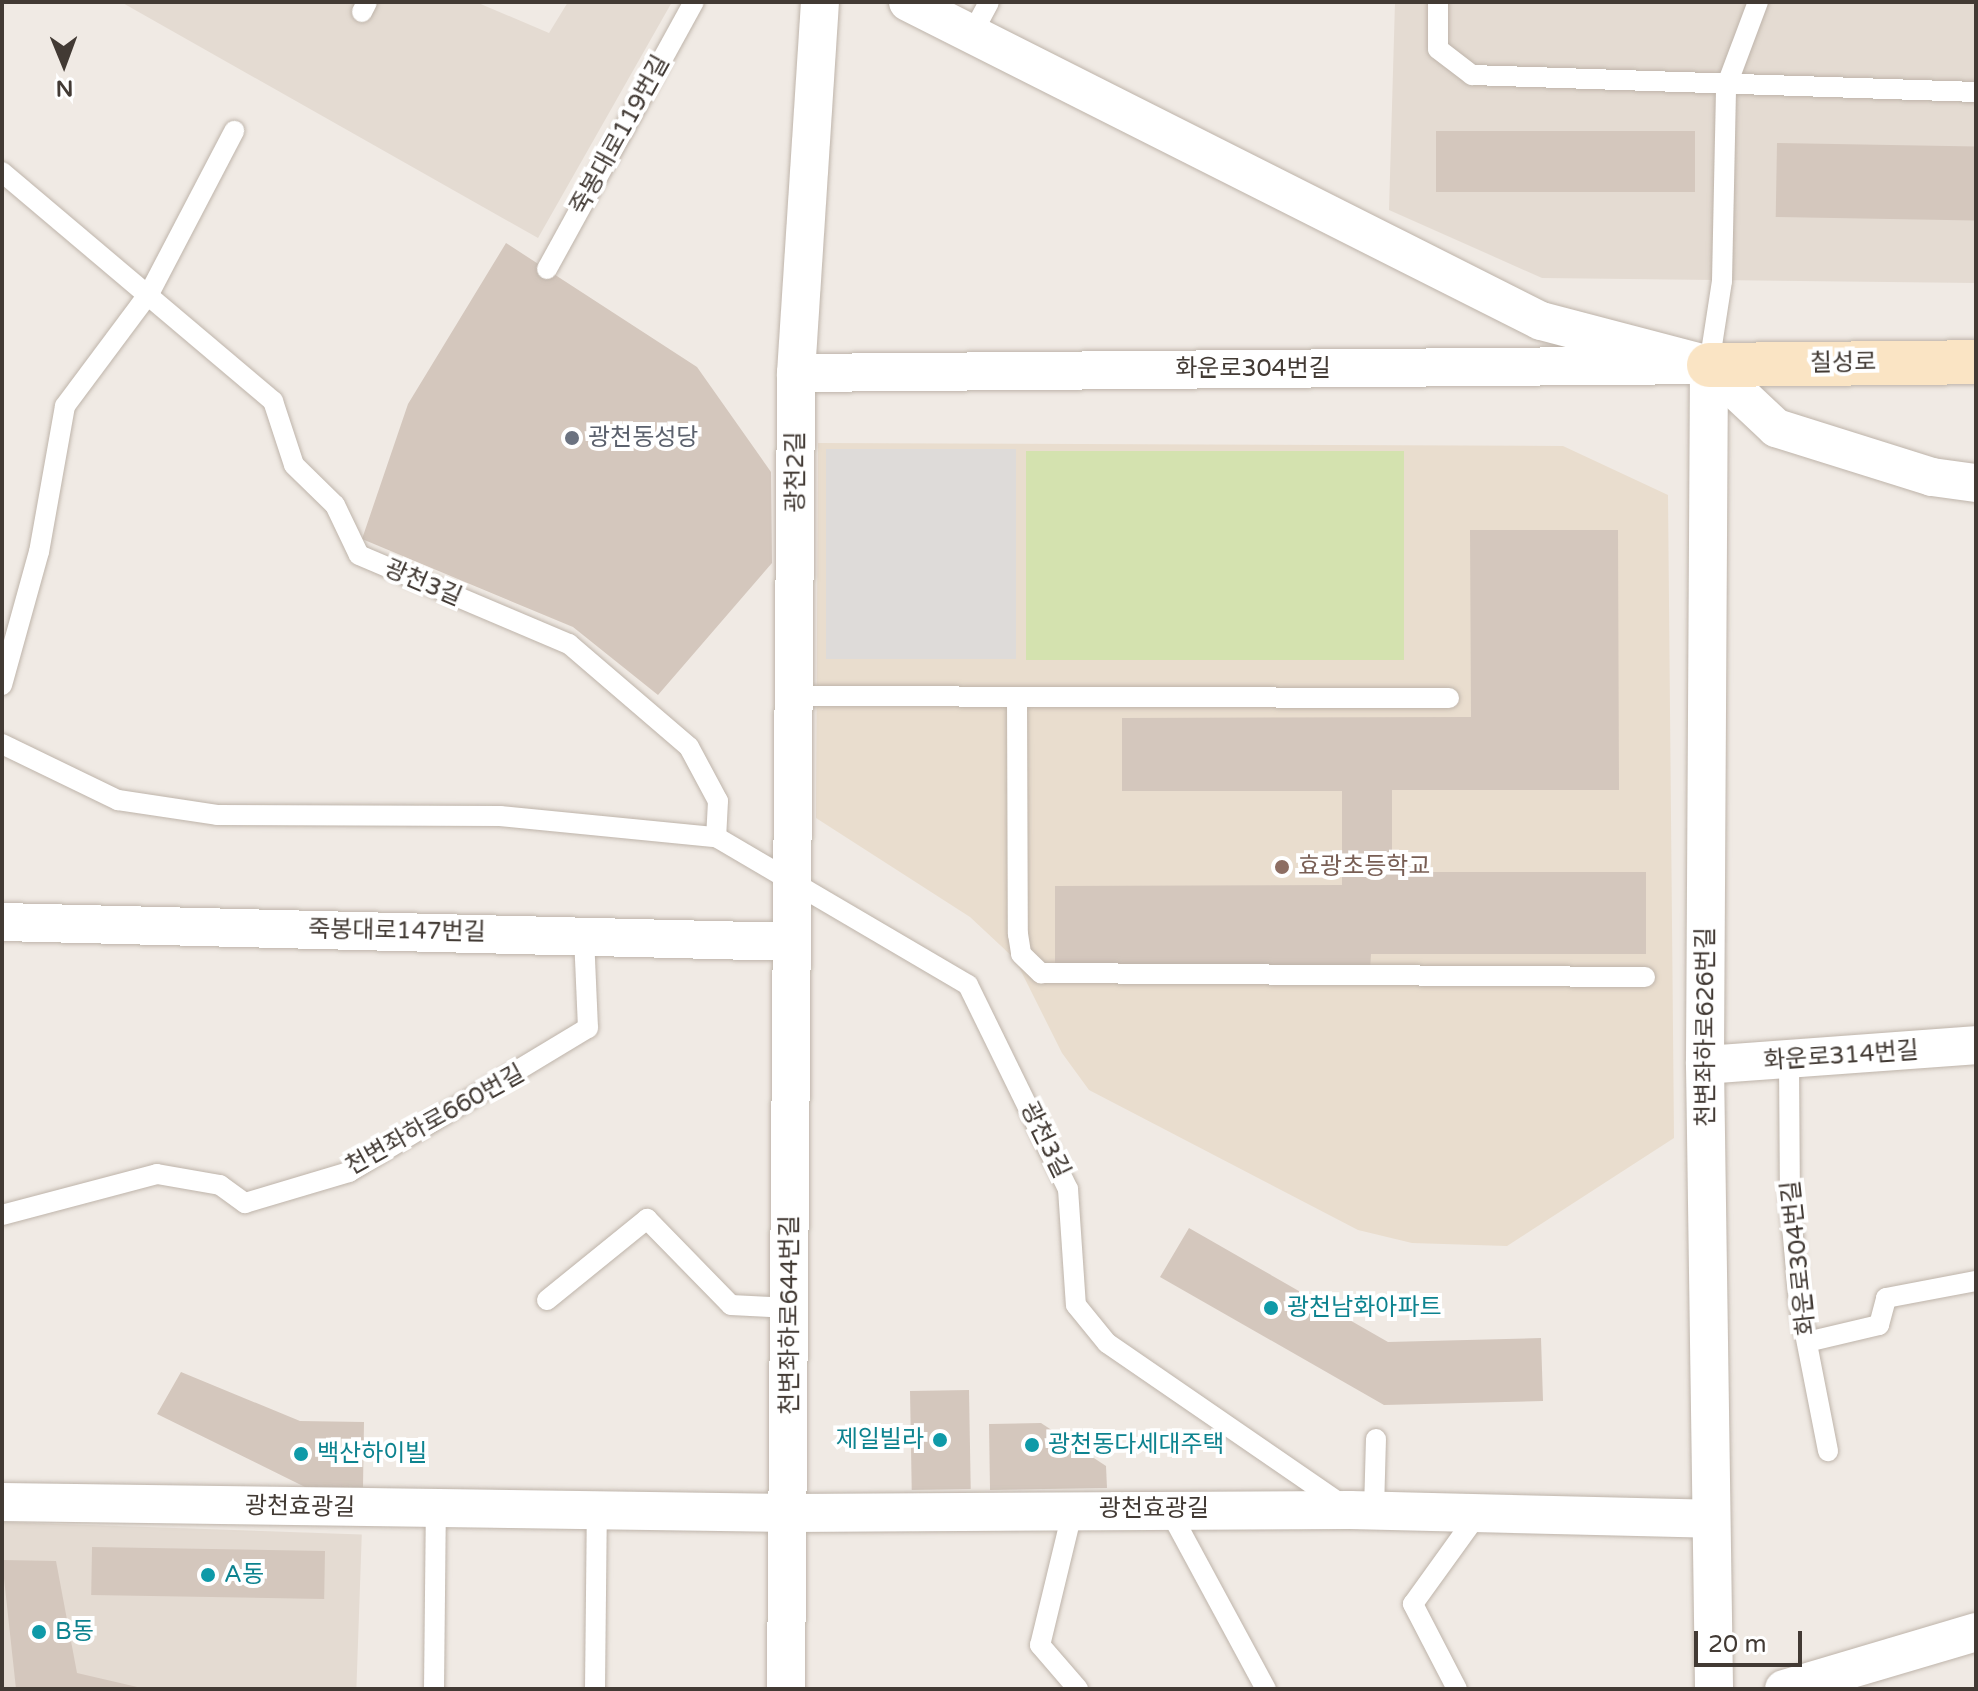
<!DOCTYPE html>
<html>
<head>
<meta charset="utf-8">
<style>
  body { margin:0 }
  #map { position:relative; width:1978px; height:1691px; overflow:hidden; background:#f0eae4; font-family:"Varela Round","Noto Sans KR",sans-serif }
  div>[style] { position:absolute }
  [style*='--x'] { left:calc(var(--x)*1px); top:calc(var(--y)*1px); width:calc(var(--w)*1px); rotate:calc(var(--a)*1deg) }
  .residential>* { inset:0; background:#e4dbd2; transform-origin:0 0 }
  .education>* { inset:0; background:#e9ddce }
  .green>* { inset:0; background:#d4e2af; transform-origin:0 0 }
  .parking>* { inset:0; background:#dedbd9; transform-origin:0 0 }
  .building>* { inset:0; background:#d4c7bd; transform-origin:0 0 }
  .roads { filter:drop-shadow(0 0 2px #beb4aa) drop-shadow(0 0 2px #beb4aa) }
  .lane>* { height:20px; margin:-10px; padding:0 10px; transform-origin:10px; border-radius:10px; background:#fff }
  .street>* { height:38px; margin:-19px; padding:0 19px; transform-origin:19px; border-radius:19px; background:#fff }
  .secondary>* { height:44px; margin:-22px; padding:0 22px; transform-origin:22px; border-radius:22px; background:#fae4c4 }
  .dots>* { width:22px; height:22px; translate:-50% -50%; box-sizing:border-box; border:4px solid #fff; border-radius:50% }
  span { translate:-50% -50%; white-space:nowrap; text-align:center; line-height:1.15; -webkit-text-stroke:8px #fff; paint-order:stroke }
  .street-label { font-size:24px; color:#423a34 }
  .worship-label { font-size:24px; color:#5b616d }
  .left { translate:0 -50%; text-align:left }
  .education-label { font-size:24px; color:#785e54 }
  .culture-label { font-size:24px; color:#0d838f }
  .right { translate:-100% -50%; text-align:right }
  .frame { position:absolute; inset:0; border:4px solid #423a34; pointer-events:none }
  .north { position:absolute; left:24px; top:24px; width:80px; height:80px; -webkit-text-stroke:6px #fff; paint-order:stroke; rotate:179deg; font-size:22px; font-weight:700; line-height:32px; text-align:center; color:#423a34 }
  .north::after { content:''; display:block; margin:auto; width:28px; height:36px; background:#423a34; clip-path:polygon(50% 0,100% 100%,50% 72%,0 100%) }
  .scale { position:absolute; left:1694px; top:1631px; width:108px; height:36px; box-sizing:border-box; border:4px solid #423a34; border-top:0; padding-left:10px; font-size:24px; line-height:28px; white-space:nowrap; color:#423a34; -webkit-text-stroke:6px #fff; paint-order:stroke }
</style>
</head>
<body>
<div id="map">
  <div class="residential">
    <div style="clip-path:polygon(121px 2px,476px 2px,549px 33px,568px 2px,672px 2px,538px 238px)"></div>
    <div style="clip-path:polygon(1395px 2px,1976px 2px,1976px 283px,1542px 278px,1389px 210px)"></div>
    <div style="left:2px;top:1522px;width:360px;height:167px;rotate:2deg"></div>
  </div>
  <div class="education">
    <div style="clip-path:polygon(818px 443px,1563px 446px,1668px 495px,1674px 1138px,1507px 1246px,1412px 1243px,1358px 1230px,1089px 1090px,1062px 1053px,1015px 959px,970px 917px,816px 818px)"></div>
  </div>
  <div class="green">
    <div style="left:1404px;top:451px;width:209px;height:378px;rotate:90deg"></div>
  </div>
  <div class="parking">
    <div style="left:826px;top:449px;width:190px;height:210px"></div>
  </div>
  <div class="building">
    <div style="left:1436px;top:131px;width:259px;height:61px"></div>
    <div style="left:1777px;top:143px;width:199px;height:74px;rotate:1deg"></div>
    <div style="clip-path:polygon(506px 243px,697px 367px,771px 472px,772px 563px,658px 695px,573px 627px,362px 539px,408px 404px)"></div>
    <div style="clip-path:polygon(1470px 530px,1618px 530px,1619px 790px,1392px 790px,1392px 872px,1646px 872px,1646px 954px,1371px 954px,1370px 970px,1055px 971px,1055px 886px,1342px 885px,1342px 791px,1122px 791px,1122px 718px,1471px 717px)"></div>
    <div style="clip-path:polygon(1189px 1228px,1388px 1342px,1541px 1338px,1543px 1401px,1384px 1405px,1160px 1277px)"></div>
    <div style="clip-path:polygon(181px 1372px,300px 1421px,364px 1422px,363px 1487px,305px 1487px,157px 1414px)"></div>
    <div style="left:969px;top:1390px;width:99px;height:59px;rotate:89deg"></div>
    <div style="clip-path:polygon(1041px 1423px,1106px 1466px,1107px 1488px,990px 1490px,989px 1424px)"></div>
    <div style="left:325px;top:1551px;width:48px;height:233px;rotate:91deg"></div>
    <div style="clip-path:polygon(2px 1560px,56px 1561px,77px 1673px,146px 1689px,16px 1689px)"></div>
  </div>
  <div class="roads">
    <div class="lane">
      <div style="--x:1438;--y:2;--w:47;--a:90"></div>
      <div style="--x:1438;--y:49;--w:43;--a:37.4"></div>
      <div style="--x:1472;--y:75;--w:504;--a:1.93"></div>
      <div style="--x:362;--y:12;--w:11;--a:-63"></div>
      <div style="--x:972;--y:34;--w:36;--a:-62"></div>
      <div style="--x:2;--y:172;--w:355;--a:40.2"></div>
      <div style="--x:273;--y:401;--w:67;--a:71.8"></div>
      <div style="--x:294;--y:465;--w:57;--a:44.3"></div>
      <div style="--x:335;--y:505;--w:55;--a:64.4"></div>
      <div style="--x:359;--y:555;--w:228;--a:23"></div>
      <div style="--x:569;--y:644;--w:158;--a:40.6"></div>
      <div style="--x:689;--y:747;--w:61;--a:61.8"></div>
      <div style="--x:718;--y:801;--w:36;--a:93"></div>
      <div style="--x:716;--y:837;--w:292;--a:30.4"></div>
      <div style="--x:968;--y:985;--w:227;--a:63.9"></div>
      <div style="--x:1068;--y:1189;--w:116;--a:86.1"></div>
      <div style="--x:1076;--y:1305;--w:49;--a:50.8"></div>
      <div style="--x:1107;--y:1343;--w:288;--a:34.5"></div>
      <div style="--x:547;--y:269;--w:305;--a:-61.2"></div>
      <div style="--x:1709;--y:365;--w:85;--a:-81.2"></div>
      <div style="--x:1722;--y:281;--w:194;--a:-88.8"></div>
      <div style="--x:1726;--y:87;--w:91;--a:-69.4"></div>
      <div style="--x:2;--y:685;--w:138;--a:-74.5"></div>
      <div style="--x:39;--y:552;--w:148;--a:-79.9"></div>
      <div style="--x:65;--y:406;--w:142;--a:-53.3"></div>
      <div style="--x:150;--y:292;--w:182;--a:-62.4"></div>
      <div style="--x:795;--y:696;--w:654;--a:0.18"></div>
      <div style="--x:1017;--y:697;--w:237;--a:89.8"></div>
      <div style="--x:1018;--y:934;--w:20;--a:81"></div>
      <div style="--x:1021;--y:954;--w:28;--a:44"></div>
      <div style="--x:1041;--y:973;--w:604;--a:0.38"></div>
      <div style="--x:2;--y:744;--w:129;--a:25.8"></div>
      <div style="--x:118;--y:800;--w:100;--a:8.6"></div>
      <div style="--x:217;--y:815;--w:283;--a:0.2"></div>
      <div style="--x:500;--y:816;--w:217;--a:5.6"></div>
      <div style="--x:1789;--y:1062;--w:142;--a:89.6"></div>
      <div style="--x:1790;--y:1204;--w:99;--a:84.8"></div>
      <div style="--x:1799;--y:1303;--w:151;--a:78.9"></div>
      <div style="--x:2;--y:1215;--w:160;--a:-14.8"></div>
      <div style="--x:157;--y:1174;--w:64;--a:9.9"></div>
      <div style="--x:220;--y:1185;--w:31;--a:36"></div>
      <div style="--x:245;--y:1203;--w:109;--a:-16.6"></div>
      <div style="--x:349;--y:1172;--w:279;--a:-31.1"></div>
      <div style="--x:588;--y:1028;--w:93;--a:-92.5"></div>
      <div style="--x:547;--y:1300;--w:129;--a:-39"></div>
      <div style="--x:647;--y:1219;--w:120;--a:45.7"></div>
      <div style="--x:731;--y:1305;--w:59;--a:2.9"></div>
      <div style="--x:1807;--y:1342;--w:74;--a:-13.3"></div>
      <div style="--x:1879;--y:1325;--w:28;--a:-75"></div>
      <div style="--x:1886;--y:1298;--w:92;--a:-10.7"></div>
      <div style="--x:1168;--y:1508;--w:206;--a:61.6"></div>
      <div style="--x:1073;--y:1509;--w:140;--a:103.6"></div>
      <div style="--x:1040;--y:1645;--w:58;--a:49.2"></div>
      <div style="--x:1374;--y:1510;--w:71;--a:-88.4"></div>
      <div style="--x:434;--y:1689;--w:180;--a:-89.4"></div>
      <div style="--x:595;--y:1689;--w:178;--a:-89.4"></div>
      <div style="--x:1457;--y:1689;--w:96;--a:-117.4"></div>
      <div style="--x:1413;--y:1604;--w:111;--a:-54.2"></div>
    </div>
    <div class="street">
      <div style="--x:908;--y:2;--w:709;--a:26.75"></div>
      <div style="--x:1541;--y:321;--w:174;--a:14.7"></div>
      <div style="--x:1709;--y:365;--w:92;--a:43.2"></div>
      <div style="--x:1776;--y:428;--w:164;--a:17.4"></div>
      <div style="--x:1932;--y:477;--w:44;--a:7.8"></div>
      <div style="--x:796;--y:373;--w:913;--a:-0.5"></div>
      <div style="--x:1709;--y:365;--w:700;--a:90.33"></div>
      <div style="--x:1705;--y:1065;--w:624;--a:89.17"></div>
      <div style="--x:2;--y:922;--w:790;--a:1.45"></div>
      <div style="--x:1705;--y:1065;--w:272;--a:-4.2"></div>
      <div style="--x:2;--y:1502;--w:788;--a:0.8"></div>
      <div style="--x:790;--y:1513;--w:560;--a:-0.31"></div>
      <div style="--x:1350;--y:1510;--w:360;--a:1.4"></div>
      <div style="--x:786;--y:1689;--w:1316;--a:-89.56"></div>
      <div style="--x:796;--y:373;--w:372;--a:-86.3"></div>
      <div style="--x:1784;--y:1689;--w:200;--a:-16.5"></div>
    </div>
    <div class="secondary">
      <div style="--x:1709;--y:365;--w:267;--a:-0.6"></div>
    </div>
  </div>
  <div class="dots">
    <div style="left:572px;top:438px;background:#6b7280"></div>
    <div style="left:1282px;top:867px;background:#8d6e63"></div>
    <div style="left:1271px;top:1308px;background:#0f9aa8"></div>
    <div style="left:940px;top:1440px;background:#0f9aa8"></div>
    <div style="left:1032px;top:1445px;background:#0f9aa8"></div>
    <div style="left:301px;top:1454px;background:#0f9aa8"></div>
    <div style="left:208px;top:1575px;background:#0f9aa8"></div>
    <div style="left:39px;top:1632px;background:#0f9aa8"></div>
  </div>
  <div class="street-label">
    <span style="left:620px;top:135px;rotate:-61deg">죽봉대로119번길</span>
    <span style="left:1843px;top:363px;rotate:-1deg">칠성로</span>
    <span style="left:1253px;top:369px">화운로304번길</span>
    <span style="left:796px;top:472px;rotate:-90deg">광천2길</span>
    <span style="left:423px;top:583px;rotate:23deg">광천3길</span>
    <span style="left:397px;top:931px;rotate:1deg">죽봉대로147번길</span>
    <span style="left:1706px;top:1027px;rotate:-90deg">천변좌하로626번길</span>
    <span style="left:1841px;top:1056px;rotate:-4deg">화운로314번길</span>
    <span style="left:435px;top:1120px;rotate:-29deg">천변좌하로660번길</span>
    <span style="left:1045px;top:1140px;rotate:64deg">광천3길</span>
    <span style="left:1799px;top:1258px;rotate:-96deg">화운로304번길</span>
    <span style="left:790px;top:1315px;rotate:-90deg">천변좌하로644번길</span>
    <span style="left:300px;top:1507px;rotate:1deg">광천효광길</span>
    <span style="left:1154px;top:1509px">광천효광길</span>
  </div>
  <div class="worship-label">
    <span class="left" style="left:588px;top:438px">광천동성당</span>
  </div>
  <div class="education-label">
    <span class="left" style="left:1298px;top:867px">효광초등학교</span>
  </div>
  <div class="culture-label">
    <span class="left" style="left:1287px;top:1308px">광천남화아파트</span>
    <span class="right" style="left:924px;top:1440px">제일빌라</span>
    <span class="left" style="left:1048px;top:1445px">광천동다세대주택</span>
    <span class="left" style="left:317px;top:1454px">백산하이빌</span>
    <span class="left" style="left:224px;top:1575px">A동</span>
    <span class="left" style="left:55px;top:1632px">B동</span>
  </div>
  <div class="frame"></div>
  <div class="north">N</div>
  <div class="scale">20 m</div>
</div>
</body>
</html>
